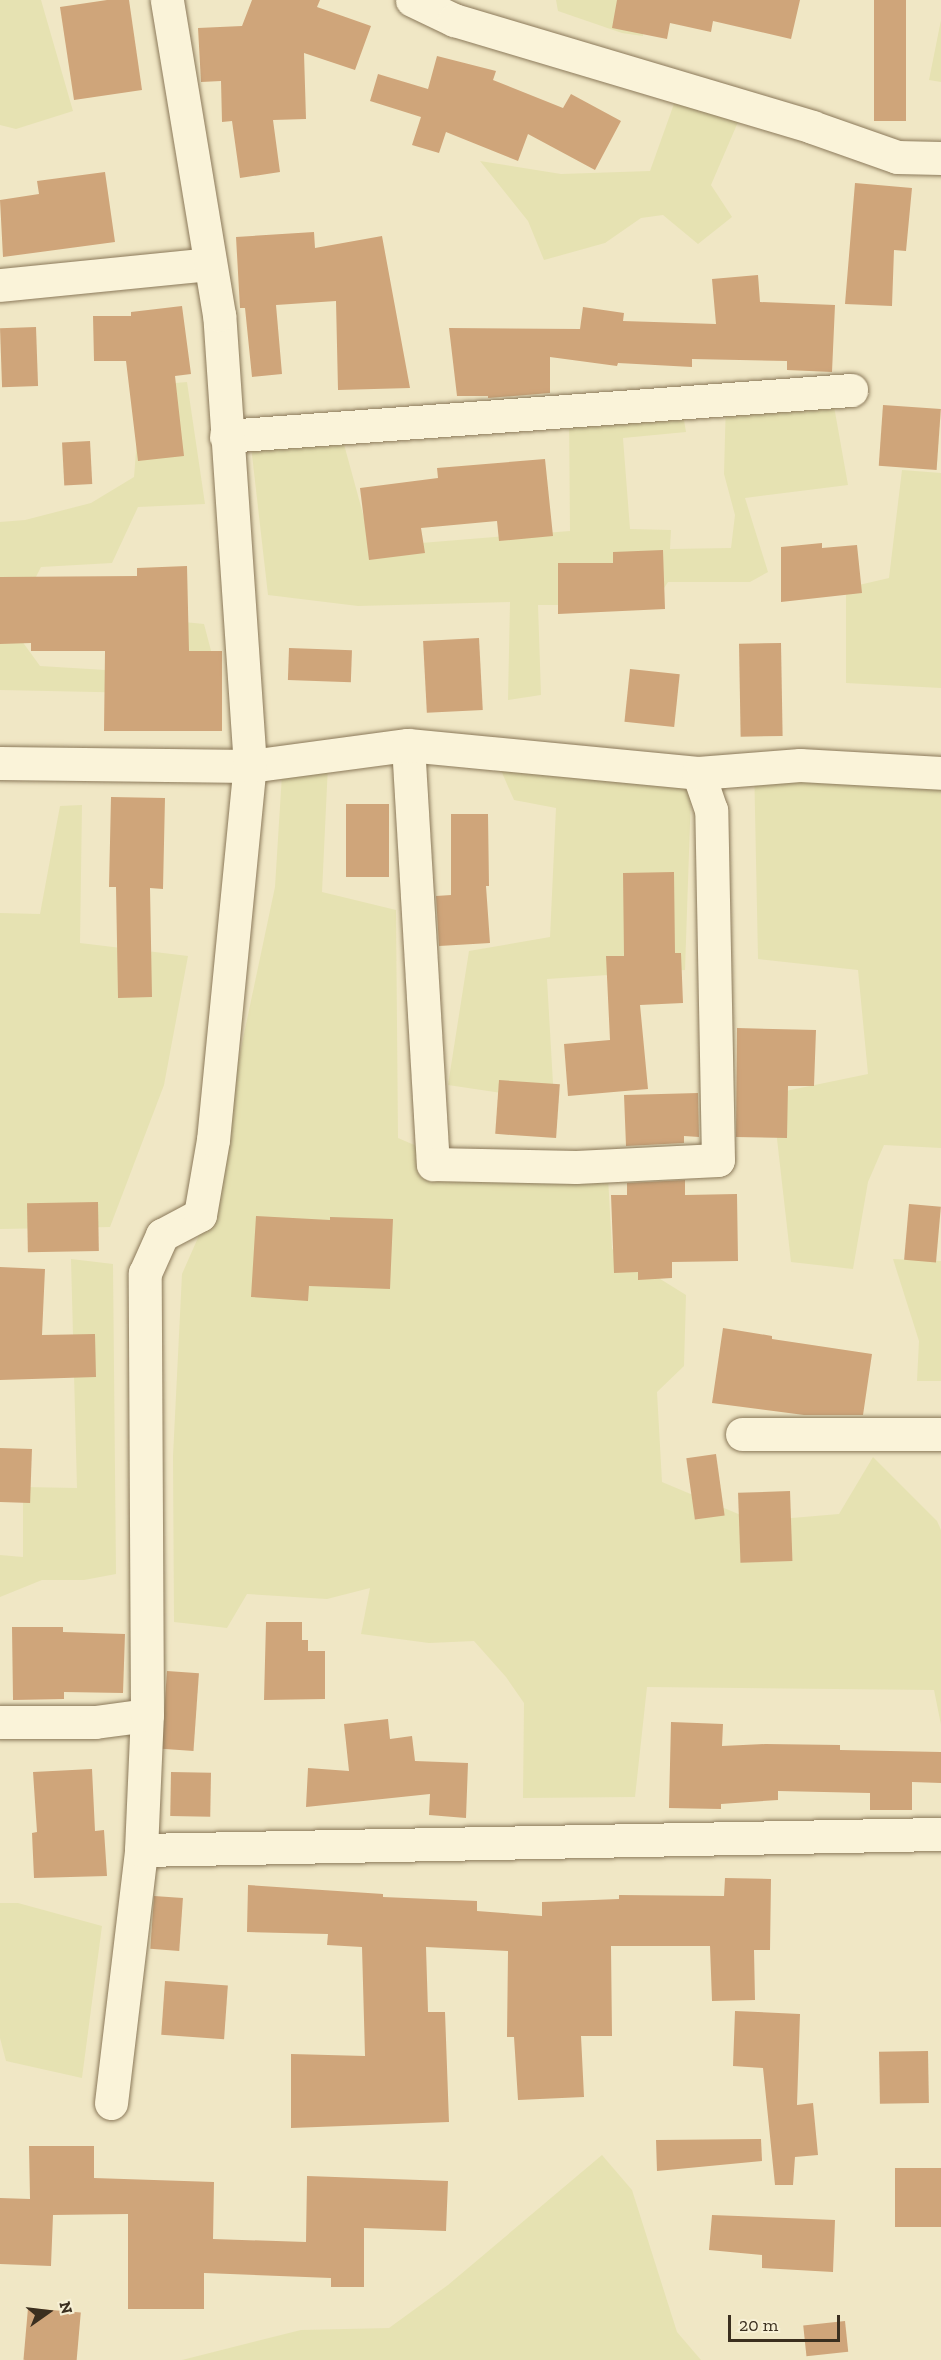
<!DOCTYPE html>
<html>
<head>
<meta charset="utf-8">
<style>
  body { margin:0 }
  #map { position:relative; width:941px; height:2360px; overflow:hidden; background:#f0e7c5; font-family:"Zilla Slab",serif }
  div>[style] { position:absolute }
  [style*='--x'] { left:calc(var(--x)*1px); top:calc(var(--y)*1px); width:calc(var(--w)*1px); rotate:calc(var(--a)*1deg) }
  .farmland>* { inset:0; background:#e6e2b2 }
  .building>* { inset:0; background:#cfa57a; transform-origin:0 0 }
  .roads { filter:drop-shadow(0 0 2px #8b795a) drop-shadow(0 0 2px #8b795a) }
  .minor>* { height:33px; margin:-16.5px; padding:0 16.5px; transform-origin:16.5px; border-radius:16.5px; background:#faf3d9 }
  span { translate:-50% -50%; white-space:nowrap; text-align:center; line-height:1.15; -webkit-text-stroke:6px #f7f0d5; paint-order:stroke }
  .north { position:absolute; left:18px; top:2282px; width:60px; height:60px; -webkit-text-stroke:4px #f7f0d5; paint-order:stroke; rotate:76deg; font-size:16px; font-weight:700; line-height:24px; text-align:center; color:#3b2f1f }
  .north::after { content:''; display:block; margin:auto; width:21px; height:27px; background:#3b2f1f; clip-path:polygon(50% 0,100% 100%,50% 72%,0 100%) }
  .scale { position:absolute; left:728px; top:2315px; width:112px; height:27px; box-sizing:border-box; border:3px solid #3b2f1f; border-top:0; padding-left:8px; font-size:18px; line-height:21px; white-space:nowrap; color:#3b2f1f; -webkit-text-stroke:4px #f7f0d5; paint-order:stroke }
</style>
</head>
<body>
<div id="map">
  <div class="farmland">
    <div style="clip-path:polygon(0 0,41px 0,73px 111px,16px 129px,0 125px)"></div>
    <div style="clip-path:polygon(556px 0,642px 0,643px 36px,622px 33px,558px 11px)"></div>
    <div style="clip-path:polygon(941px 20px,941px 82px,929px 80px)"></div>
    <div style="clip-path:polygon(675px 101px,741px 115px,711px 185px,732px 217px,698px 244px,663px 215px,641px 218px,605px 243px,544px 260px,528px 221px,480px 161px,561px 174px,650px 171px)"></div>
    <div style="clip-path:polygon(187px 382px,205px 504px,138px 507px,112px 563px,41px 567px,11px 626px,40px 666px,122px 671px,133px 617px,204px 624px,221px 689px,144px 693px,0 690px,0 522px,25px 520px,91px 503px,134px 477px,141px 386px)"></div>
    <div style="clip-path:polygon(832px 395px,848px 485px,745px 498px,768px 572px,750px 582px,668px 582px,653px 605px,538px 605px,541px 695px,508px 700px,510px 602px,358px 606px,268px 595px,251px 446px,342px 437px,372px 547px,570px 531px,569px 410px,681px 402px,686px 432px,623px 438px,630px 529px,671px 530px,670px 549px,731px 548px,735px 515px,724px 474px,726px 399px)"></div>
    <div style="clip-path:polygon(902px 470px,941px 473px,941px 688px,846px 683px,846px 588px,889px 578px)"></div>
    <div style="clip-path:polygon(489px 743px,692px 764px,685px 970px,547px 979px,554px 1101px,448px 1085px,469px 951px,550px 937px,556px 808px,514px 800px)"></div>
    <div style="clip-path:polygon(283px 758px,328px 765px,322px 892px,396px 910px,398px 1138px,433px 1153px,607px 1159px,612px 1249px,686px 1295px,684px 1366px,657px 1392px,662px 1482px,755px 1521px,839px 1514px,873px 1457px,937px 1521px,941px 1530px,941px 1725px,934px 1690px,647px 1687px,635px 1797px,523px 1798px,524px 1703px,506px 1677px,474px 1641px,429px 1643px,361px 1634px,370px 1588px,327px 1599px,247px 1594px,227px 1628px,174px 1622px,173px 1456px,182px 1274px,212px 1206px,225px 1124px,275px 887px)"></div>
    <div style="clip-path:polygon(754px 762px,941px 773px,941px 1148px,884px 1145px,868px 1182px,853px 1269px,791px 1262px,777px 1139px,776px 1093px,868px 1074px,858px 970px,758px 959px)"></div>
    <div style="clip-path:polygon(82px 805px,80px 943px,188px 956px,164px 1085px,110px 1227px,0 1229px,0 913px,40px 914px,60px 806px)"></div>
    <div style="clip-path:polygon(71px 1259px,113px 1264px,116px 1574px,84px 1580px,42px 1580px,0 1597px,0 1555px,23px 1557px,23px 1487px,77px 1488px)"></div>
    <div style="clip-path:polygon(893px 1259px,941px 1261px,941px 1381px,917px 1381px,919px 1341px)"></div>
    <div style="clip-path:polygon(0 1903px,18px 1903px,102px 1926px,82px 2078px,6px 2061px,0 2038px)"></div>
    <div style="clip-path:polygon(602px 2155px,632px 2190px,677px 2332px,701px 2360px,182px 2360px,301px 2330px,389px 2328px,448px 2285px)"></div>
  </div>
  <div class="building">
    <div style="clip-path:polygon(107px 0,129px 0,142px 90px,74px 100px,60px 7px)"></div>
    <div style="clip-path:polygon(252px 0,320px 0,317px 7px,371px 26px,355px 70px,304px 53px,306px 119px,273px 120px,280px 172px,240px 178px,232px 121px,222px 122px,221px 81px,201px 82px,198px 28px,242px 26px)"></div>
    <div style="clip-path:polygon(617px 0,800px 0,791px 39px,713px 21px,711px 32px,670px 23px,667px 39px,612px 28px)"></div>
    <div style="left:874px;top:0;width:32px;height:121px"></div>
    <div style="clip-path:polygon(437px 56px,496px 71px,493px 80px,563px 108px,571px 94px,621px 121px,595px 170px,528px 134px,518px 161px,446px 132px,439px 153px,412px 145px,421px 117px,370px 101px,378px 74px,428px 89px)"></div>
    <div style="clip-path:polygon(105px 172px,115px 242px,3px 257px,0 200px,39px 194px,37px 181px)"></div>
    <div style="clip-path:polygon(855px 183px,912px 188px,906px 251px,894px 250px,892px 306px,845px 304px)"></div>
    <div style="clip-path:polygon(314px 232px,315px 248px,382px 236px,410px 388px,338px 390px,336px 301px,276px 305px,282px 374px,252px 377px,245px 308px,240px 308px,236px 237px)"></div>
    <div style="clip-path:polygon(758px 275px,760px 302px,835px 305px,832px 372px,787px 370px,787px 361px,692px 359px,692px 367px,618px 363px,617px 366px,550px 357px,550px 393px,488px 398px,488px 396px,457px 396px,449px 328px,580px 329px,583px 307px,624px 313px,623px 321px,716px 324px,712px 279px)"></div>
    <div style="clip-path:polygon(182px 306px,191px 374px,175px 376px,184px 456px,138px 461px,126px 361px,94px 361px,93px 316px,131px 316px,131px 312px)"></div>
    <div style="left:36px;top:327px;width:59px;height:36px;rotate:88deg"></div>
    <div style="left:883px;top:405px;width:58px;height:61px;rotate:4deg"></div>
    <div style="left:90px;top:441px;width:43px;height:28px;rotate:87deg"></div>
    <div style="clip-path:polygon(545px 459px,553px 536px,499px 541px,497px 521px,421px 528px,425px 553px,369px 560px,360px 488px,438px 478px,437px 468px)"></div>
    <div style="clip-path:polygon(822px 543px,822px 548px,857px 545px,862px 593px,781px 602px,781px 547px)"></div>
    <div style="clip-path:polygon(663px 550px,665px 609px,558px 614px,558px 563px,613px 563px,613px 552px)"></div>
    <div style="clip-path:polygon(187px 566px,189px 651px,222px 651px,222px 731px,104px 731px,105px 651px,31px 651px,31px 643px,0 644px,0 577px,137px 576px,137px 568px)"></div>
    <div style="left:479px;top:638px;width:72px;height:56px;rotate:87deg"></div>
    <div style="left:781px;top:643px;width:93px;height:42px;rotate:89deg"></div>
    <div style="left:289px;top:648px;width:63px;height:32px;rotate:2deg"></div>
    <div style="left:630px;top:669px;width:50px;height:53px;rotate:6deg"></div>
    <div style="clip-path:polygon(111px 797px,165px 798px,163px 889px,150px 888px,152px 997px,118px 998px,116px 887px,109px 887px)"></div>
    <div style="left:346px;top:804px;width:43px;height:73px"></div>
    <div style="clip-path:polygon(451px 814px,488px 814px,489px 886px,486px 886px,490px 943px,439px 946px,436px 896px,451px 895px)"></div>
    <div style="clip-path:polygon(674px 872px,675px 953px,681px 953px,683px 1003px,640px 1005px,648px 1089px,568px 1096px,564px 1044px,610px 1040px,606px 956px,624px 956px,623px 873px)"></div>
    <div style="clip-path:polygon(737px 1028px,816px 1030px,814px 1086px,788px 1086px,787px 1138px,736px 1137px)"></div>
    <div style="left:499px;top:1080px;width:61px;height:54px;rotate:4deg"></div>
    <div style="clip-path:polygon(698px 1093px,699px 1137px,684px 1136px,684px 1143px,626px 1146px,624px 1095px)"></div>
    <div style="clip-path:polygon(685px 1180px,685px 1195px,737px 1194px,738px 1261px,672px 1262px,672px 1278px,638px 1280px,638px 1272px,614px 1273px,611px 1195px,627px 1195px,627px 1183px)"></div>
    <div style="left:98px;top:1202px;width:49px;height:71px;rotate:89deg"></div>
    <div style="left:909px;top:1204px;width:32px;height:56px;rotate:5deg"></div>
    <div style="clip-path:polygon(256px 1216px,330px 1220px,330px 1217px,393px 1219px,390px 1289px,309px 1286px,308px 1301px,251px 1297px)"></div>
    <div style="clip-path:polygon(0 1267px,45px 1269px,42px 1335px,95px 1334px,96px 1377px,0 1380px)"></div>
    <div style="clip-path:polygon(723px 1328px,772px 1336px,772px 1339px,872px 1354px,863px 1415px,804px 1415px,712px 1403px)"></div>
    <div style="left:0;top:1448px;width:32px;height:54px;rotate:2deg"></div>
    <div style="left:716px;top:1454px;width:62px;height:30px;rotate:82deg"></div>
    <div style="left:790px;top:1491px;width:70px;height:52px;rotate:88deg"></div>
    <div style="clip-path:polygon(266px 1622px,302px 1622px,302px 1640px,308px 1640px,308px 1651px,325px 1651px,325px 1699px,264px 1700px)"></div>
    <div style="clip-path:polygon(12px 1627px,63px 1627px,63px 1632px,125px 1634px,123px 1693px,64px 1692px,64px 1699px,13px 1700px)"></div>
    <div style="left:167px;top:1671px;width:32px;height:78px;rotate:4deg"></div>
    <div style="clip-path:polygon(388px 1719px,390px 1739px,412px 1736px,415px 1761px,468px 1763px,466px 1818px,429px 1815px,430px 1794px,306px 1807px,308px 1768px,349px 1771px,344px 1724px)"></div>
    <div style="clip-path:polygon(671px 1722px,723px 1724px,722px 1746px,765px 1744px,840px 1745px,840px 1750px,941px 1752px,941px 1783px,912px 1782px,912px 1810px,870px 1810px,870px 1793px,778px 1791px,778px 1800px,721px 1804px,721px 1809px,669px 1808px)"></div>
    <div style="clip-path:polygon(92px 1769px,95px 1831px,104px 1830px,107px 1876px,34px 1878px,32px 1833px,37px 1832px,33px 1772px)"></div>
    <div style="left:171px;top:1772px;width:40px;height:44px;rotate:1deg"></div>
    <div style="clip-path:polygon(725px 1878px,771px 1879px,770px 1950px,754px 1950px,755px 2000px,712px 2001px,710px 1946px,611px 1946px,612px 2036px,581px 2036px,584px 2097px,518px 2100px,514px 2037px,507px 2037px,508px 1951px,426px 1947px,428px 2012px,445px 2012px,449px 2122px,291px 2128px,291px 2054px,365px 2056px,362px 1947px,327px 1945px,328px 1934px,247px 1932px,248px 1885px,383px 1894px,383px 1897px,477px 1901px,477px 1911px,542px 1916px,542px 1902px,619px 1899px,619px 1895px,724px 1896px)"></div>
    <div style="left:154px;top:1896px;width:29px;height:53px;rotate:4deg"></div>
    <div style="left:165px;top:1981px;width:63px;height:54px;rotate:4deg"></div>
    <div style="clip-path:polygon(735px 2011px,800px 2014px,797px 2105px,813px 2103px,818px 2155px,795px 2157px,793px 2185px,775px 2185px,763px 2068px,733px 2066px)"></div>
    <div style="left:928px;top:2051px;width:52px;height:49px;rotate:89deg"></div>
    <div style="clip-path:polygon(761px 2139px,762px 2161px,657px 2171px,656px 2140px)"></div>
    <div style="clip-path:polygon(29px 2146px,94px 2146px,94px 2178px,214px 2182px,213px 2239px,306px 2242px,307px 2176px,448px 2181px,446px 2231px,364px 2228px,364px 2287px,331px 2287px,331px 2278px,204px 2273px,204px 2309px,128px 2309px,128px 2214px,53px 2215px,51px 2266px,0 2264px,0 2198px,30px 2199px)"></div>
    <div style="left:941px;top:2168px;width:59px;height:46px;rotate:90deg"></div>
    <div style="clip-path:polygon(712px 2215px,835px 2220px,833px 2272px,762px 2268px,762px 2255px,709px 2250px)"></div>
    <div style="left:28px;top:2308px;width:53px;height:52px;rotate:5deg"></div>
    <div style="left:845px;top:2321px;width:31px;height:42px;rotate:84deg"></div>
  </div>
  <div class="roads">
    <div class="minor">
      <div style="--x:412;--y:0;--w:47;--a:25.5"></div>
      <div style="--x:454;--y:20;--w:374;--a:16.6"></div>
      <div style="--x:812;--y:127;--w:90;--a:19.4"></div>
      <div style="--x:897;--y:157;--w:44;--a:1.3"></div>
      <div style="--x:0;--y:285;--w:211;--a:-5.7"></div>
      <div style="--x:226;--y:436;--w:627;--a:-4.21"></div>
      <div style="--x:408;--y:745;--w:420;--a:86.6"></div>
      <div style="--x:433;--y:1164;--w:143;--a:1.2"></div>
      <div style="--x:576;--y:1167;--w:142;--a:-2.8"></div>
      <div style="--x:718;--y:1160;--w:350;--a:-91.1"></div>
      <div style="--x:711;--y:810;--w:39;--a:-109"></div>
      <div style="--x:0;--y:763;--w:250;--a:0.7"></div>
      <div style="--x:250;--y:766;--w:159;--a:-7.6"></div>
      <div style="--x:408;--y:745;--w:291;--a:5.5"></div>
      <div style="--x:698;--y:773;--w:102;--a:-4.5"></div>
      <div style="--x:800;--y:765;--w:141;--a:3.2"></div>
      <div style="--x:742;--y:1434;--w:199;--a:0"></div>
      <div style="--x:0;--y:1722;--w:95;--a:0"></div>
      <div style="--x:95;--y:1722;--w:52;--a:-7.7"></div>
      <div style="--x:141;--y:1850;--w:800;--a:-1.15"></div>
      <div style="--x:111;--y:2103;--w:255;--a:-83.2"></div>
      <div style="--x:141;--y:1850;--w:135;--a:-87.5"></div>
      <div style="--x:147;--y:1715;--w:442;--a:-90.3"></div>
      <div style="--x:145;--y:1273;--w:42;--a:-65.9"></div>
      <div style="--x:162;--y:1235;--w:43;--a:-27.8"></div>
      <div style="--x:200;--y:1215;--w:76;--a:-80.2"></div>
      <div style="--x:213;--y:1140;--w:376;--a:-84.4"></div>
      <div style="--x:250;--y:766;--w:452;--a:-93.9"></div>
      <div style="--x:219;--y:315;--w:319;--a:-99.4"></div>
    </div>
  </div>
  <div class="north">N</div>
  <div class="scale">20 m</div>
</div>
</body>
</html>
